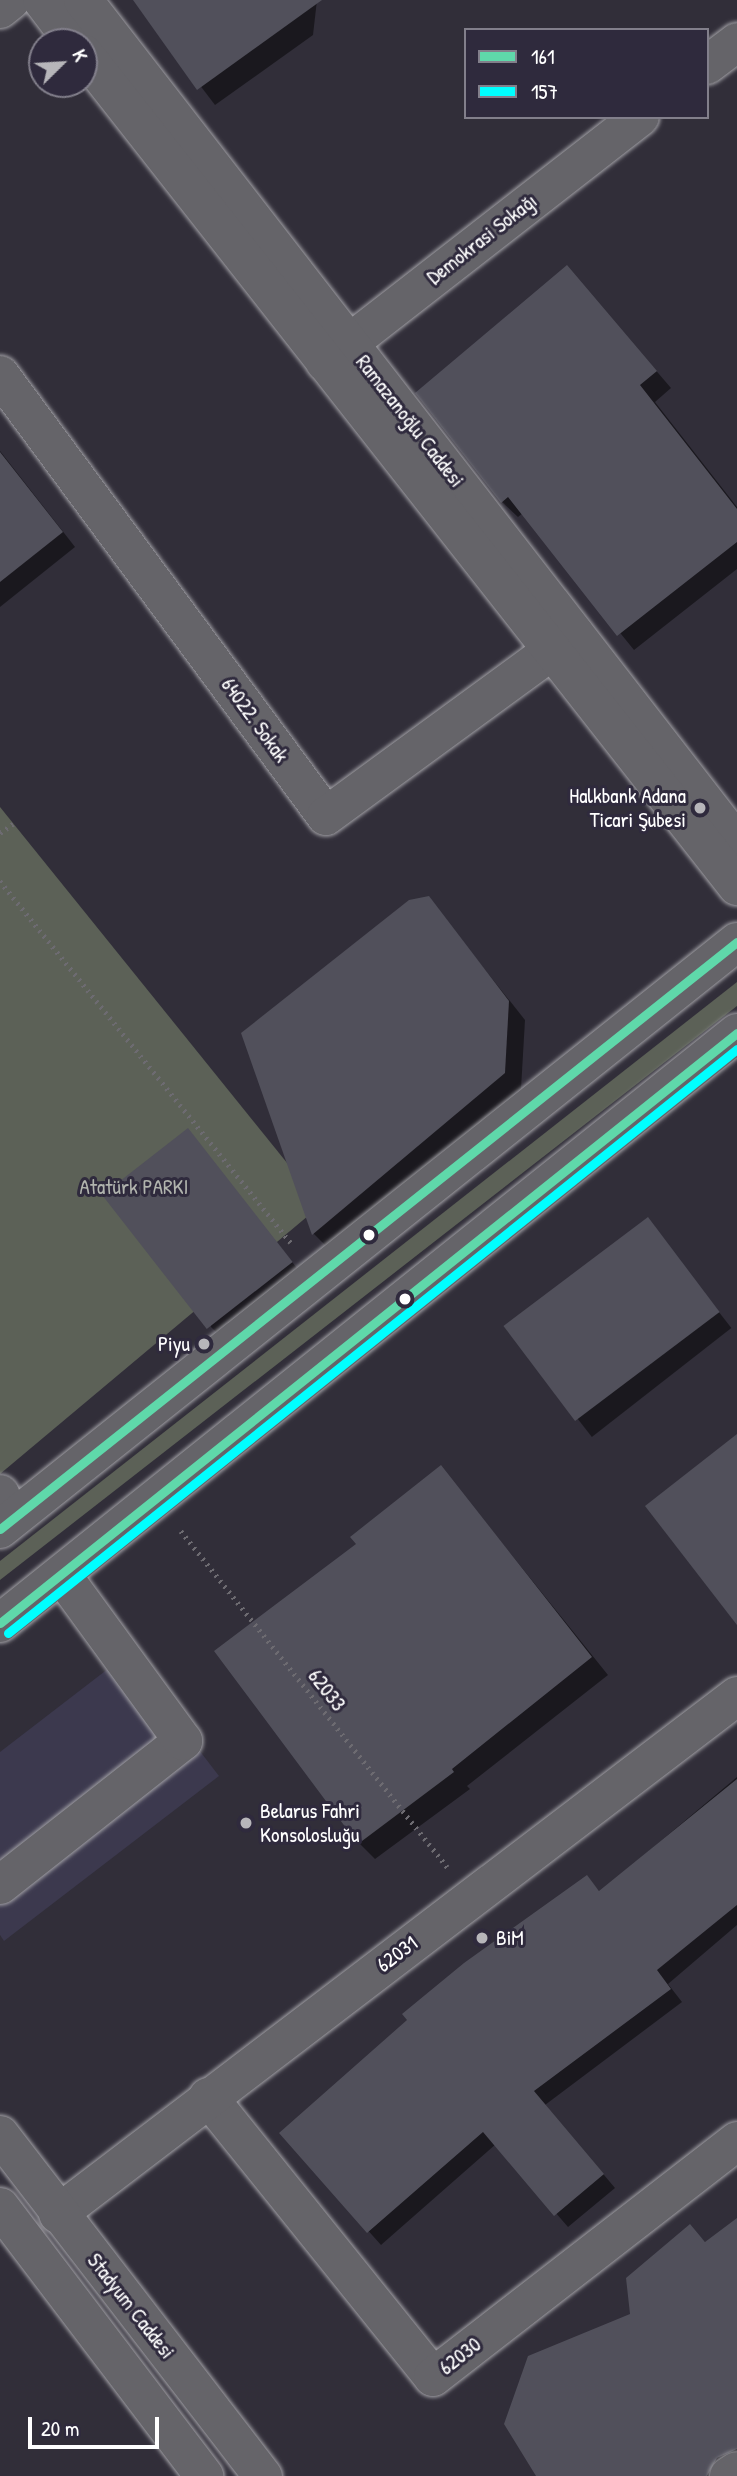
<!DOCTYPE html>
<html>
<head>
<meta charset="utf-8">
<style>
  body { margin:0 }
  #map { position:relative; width:737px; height:2476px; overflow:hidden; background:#312e39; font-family:"Patrick Hand",sans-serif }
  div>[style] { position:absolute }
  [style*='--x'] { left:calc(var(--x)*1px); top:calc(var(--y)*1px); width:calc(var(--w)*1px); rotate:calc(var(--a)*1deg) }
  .built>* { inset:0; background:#3c394e }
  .green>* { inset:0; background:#5c6157 }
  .shadow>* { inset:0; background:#0007; transform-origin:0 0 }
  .building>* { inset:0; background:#51505b; transform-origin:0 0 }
  .path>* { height:4.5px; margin-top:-2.25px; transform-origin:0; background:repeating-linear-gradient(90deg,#6d6b71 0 2px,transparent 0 7px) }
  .roads { filter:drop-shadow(0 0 2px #a2a1a6) drop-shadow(0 0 2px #a2a1a6) }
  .minor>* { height:38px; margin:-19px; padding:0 19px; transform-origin:19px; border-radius:19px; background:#656469 }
  .major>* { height:38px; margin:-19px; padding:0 19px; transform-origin:19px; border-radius:19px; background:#656469 }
  .bus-1>* { height:9px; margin:-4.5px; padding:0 4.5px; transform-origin:4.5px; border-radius:4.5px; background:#5fd8aa }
  .bus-2>* { height:9px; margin:-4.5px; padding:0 4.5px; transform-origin:4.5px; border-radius:4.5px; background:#0ff }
  .dots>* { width:19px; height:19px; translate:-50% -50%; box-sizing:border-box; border:4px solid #2f2a3d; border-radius:50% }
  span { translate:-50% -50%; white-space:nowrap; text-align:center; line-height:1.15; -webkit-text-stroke:6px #2f2a3d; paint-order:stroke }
  .street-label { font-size:21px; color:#fff }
  .poi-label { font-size:21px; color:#fff }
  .right { translate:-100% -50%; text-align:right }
  .left { translate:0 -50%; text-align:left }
  .park-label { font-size:21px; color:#b1b4ae }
  .legend { position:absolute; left:464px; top:28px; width:245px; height:91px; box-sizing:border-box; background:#2f2a3d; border:2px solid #827f8b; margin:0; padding:9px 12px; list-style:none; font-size:21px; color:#fff }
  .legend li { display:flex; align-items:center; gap:14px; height:35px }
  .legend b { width:35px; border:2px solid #827f8b }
  .north { position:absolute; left:28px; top:28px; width:70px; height:70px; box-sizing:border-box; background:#2f2a3d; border:2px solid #827f8b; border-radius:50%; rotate:66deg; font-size:19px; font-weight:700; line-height:28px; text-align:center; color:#fff }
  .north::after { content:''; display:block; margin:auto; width:24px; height:32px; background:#b7b6ba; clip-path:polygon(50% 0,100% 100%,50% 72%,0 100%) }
  .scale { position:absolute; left:28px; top:2417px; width:131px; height:32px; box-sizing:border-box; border:4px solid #fff; border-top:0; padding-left:9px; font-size:21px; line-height:24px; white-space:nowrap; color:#fff; -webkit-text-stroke:5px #2f2a3d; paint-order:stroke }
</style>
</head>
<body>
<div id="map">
  <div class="built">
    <div style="clip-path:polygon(126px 1655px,219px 1776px,4px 1941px,0 1935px,0 1752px)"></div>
  </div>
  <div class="green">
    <div style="clip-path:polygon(0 807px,321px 1205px,0 1474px)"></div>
    <div style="clip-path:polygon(737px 982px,737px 1006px,0 1580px,0 1561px)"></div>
  </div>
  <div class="shadow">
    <div style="clip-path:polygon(135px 0,317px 0,313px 35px,215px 105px)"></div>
    <div style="clip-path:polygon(567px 267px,671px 388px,655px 402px,737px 507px,737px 569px,634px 650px,523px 513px,518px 517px,502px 502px)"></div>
    <div style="clip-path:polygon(0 451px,75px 547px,0 607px)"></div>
    <div style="clip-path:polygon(428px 898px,525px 1020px,521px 1089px,330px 1250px,314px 1234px,243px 1034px)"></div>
    <div style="clip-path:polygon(188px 1131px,304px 1277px,225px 1341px,211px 1327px)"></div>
    <div style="left:647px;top:1220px;width:137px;height:177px;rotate:52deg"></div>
    <div style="clip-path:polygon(441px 1467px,608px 1675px,467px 1786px,470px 1789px,375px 1859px,359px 1843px,359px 1544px)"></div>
    <div style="clip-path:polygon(737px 1777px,737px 1925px,668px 1984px,682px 2002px,545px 2105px,615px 2188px,568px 2227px,496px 2144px,381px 2245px,281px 2133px,587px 1877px,600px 1892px)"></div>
    <div style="clip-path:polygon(737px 2220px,737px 2470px,732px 2476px,538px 2476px,689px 2226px,706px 2243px)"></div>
  </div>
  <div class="building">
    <div style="clip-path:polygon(133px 0,322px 0,197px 90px)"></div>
    <div style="clip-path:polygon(567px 265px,657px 371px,640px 385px,737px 509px,737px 542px,617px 636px,508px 497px,501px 503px,415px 393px)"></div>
    <div style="clip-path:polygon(0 452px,63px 532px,0 582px)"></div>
    <div style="clip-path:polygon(429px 896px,509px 1001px,505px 1073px,312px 1235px,241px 1033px,409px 900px)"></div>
    <div style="left:188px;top:1128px;width:170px;height:109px;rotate:52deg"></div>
    <div style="left:648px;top:1217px;width:119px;height:181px;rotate:53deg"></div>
    <div style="clip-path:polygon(737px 1434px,737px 1625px,645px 1506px)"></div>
    <div style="clip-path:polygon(441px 1465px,592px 1657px,452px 1769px,454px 1772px,358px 1844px,214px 1651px,356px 1544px,350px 1537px)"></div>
    <div style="clip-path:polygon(737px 1779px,737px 1905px,657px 1970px,671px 1989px,534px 2091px,604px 2174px,554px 2216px,483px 2132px,367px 2233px,279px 2133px,407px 2020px,402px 2014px,464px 1963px,587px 1875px,599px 1891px)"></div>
    <div style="clip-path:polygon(737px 2218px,737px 2449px,717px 2458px,707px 2476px,536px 2476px,504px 2424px,528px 2356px,630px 2314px,626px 2278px,690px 2224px,705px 2242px)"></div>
  </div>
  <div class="path">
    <div style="--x:0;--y:833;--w:16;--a:-35"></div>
    <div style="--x:0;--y:881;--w:464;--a:51.2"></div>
    <div style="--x:181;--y:1531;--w:429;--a:51.6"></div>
  </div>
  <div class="roads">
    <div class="minor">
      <div style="--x:0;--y:9;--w:14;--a:-39"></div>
      <div style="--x:707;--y:65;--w:38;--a:-37"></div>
      <div style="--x:325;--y:362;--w:399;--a:-37.9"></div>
      <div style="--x:0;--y:375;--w:548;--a:53.53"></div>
      <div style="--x:326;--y:816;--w:308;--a:-36.2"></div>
      <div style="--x:0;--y:1494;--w:2;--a:63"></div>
      <div style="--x:0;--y:1885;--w:233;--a:-38.2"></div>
      <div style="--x:183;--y:1741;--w:205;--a:-126.1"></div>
      <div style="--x:208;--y:2097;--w:359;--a:51.2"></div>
      <div style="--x:433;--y:2377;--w:385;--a:-37.8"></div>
      <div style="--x:58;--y:2214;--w:854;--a:-37.34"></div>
    </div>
    <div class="major">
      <div style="--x:42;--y:0;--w:53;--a:52.7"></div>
      <div style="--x:83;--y:0;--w:1067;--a:52.2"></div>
      <div style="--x:84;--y:54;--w:1058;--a:51.87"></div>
      <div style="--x:0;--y:1529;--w:942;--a:-38.54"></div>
      <div style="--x:0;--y:1623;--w:944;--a:-38.68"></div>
      <div style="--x:0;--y:2135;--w:431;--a:52.4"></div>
      <div style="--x:0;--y:2207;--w:338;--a:52.8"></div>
      <div style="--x:729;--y:2476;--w:9;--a:-32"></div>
    </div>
  </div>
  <div class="bus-1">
    <div style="--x:0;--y:1529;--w:942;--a:-38.54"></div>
    <div style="--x:0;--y:1623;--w:944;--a:-38.68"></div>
  </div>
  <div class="bus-2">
    <div style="--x:8;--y:1633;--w:934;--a:-38.7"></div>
  </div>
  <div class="dots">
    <div style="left:700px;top:808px;background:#b7b6ba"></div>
    <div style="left:369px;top:1235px;background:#fff"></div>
    <div style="left:405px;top:1299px;background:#fff"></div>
    <div style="left:204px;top:1344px;background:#b7b6ba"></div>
    <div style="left:246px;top:1823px;background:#b7b6ba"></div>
    <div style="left:482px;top:1938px;background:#b7b6ba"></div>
  </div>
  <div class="street-label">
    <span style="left:482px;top:239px;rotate:-38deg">Demokrasi Sokağı</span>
    <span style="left:410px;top:421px;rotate:52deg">Ramazanoğlu Caddesi</span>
    <span style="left:255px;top:720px;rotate:54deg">64022. Sokak</span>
    <span style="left:327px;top:1690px;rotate:52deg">62033</span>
    <span style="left:397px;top:1954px;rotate:-37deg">62031</span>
    <span style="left:131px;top:2306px;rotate:52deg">Stadyum Caddesi</span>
    <span style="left:460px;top:2356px;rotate:-38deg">62030</span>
  </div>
  <div class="poi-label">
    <span class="right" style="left:686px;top:808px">Halkbank Adana<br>Ticari Şubesi</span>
    <span class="right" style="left:190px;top:1344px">Piyu</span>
    <span class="left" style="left:260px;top:1823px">Belarus Fahri<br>Konsolosluğu</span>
    <span class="left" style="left:496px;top:1938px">BiM</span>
  </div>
  <div class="park-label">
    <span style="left:134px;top:1187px">Atatürk PARKI</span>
  </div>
  <ul class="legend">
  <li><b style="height:9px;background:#5fd8aa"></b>161</li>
  <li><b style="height:9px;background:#0ff"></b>157</li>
  </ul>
  <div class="north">K</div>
  <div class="scale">20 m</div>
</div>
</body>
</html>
